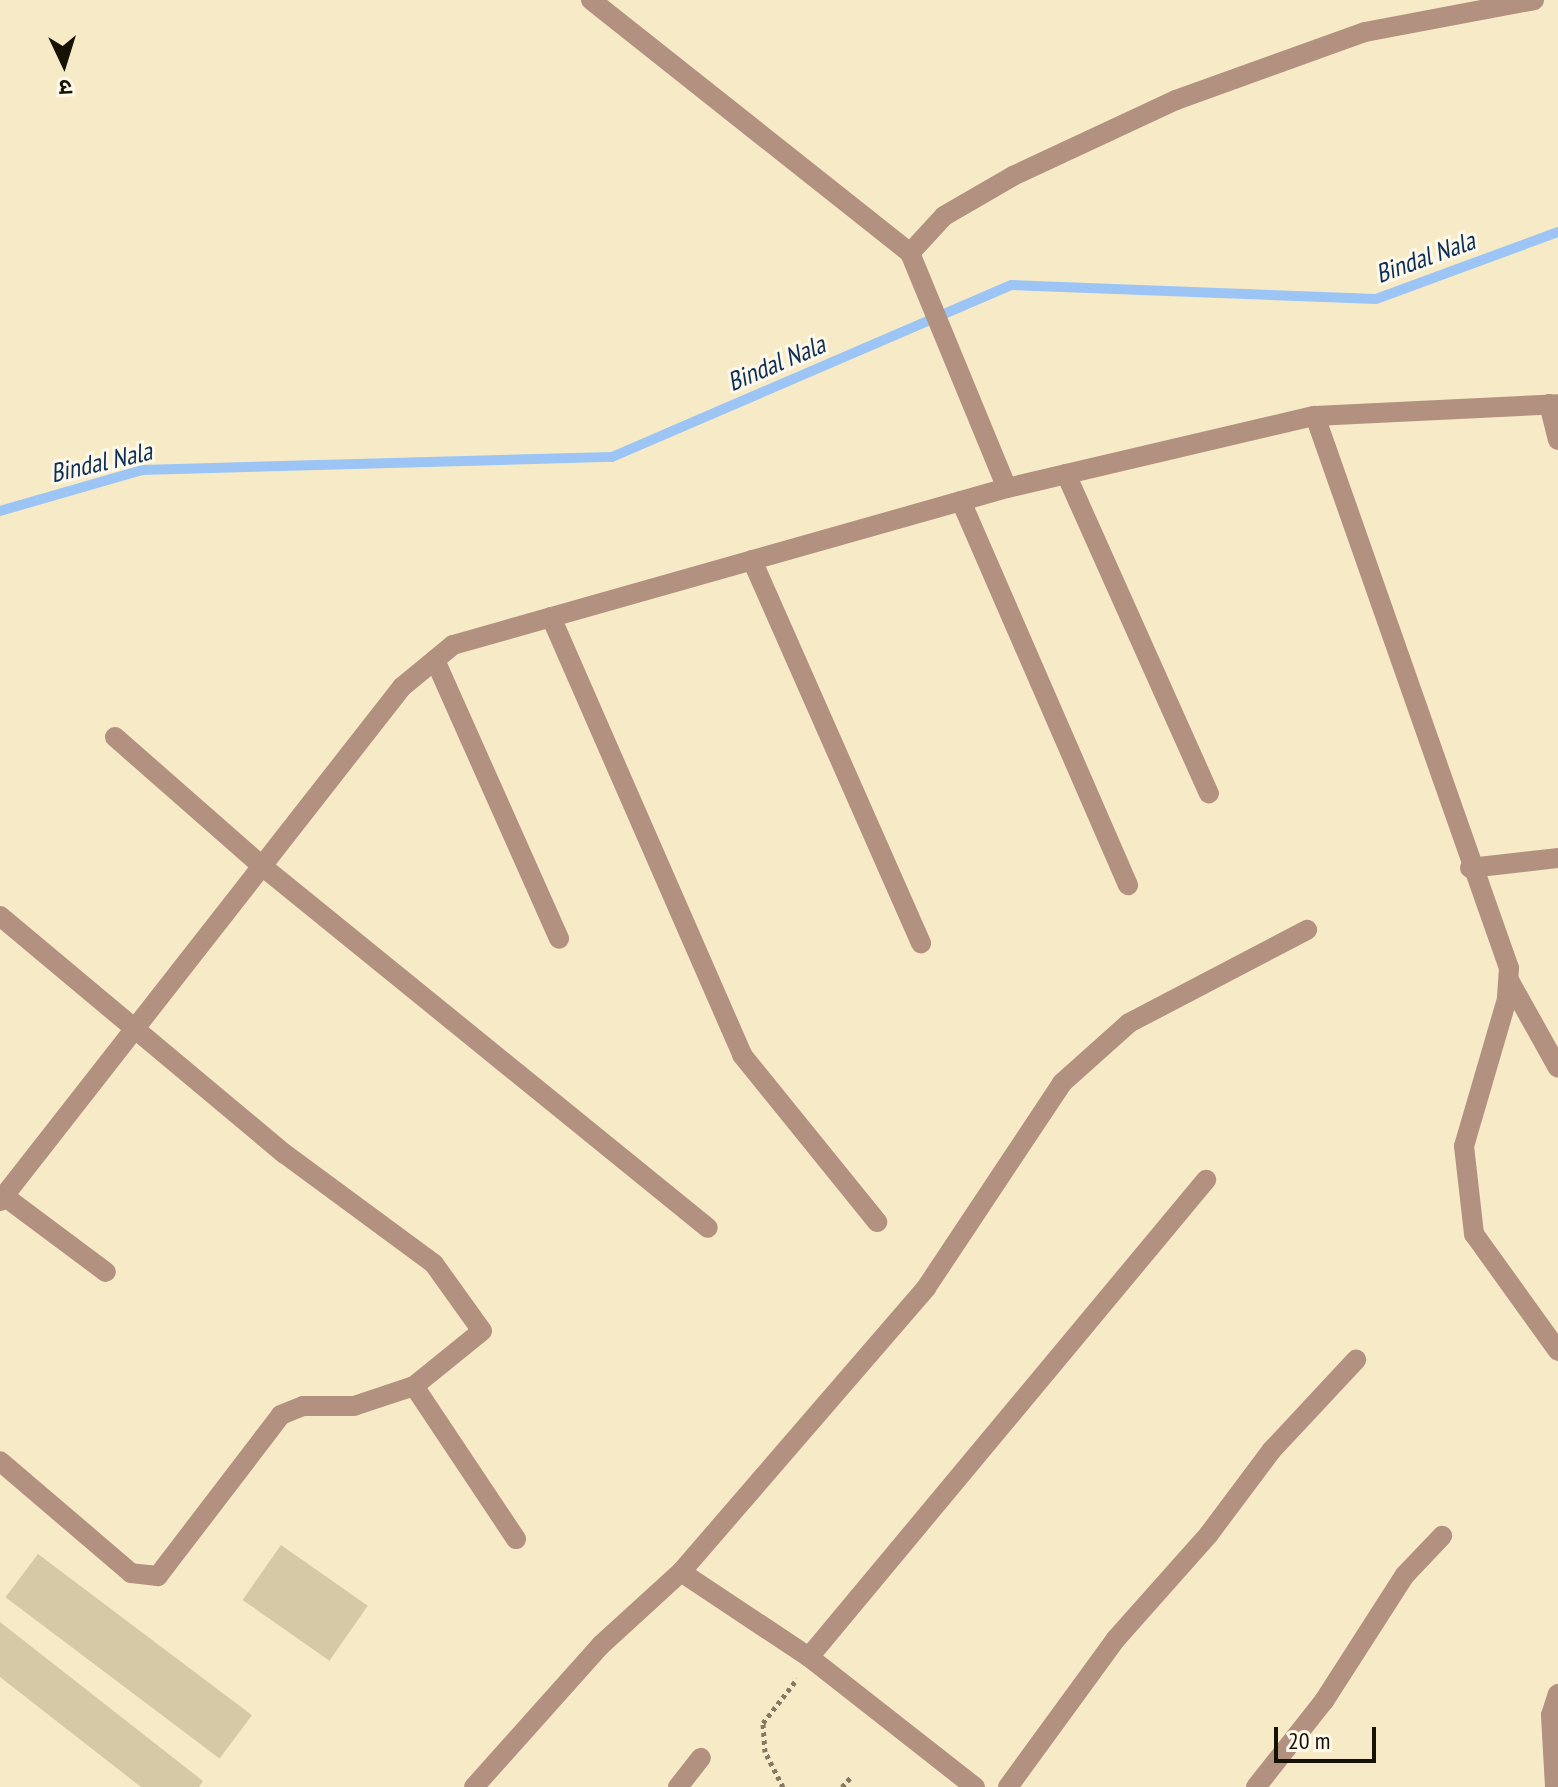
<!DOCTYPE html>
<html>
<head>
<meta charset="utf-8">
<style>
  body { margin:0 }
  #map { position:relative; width:1558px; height:1787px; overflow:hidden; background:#f7ebc7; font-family:"PT Sans Narrow","Noto Sans Devanagari",sans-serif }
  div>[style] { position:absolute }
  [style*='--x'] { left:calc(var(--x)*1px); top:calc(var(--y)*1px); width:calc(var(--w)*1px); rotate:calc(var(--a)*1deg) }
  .stream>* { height:10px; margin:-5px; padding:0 5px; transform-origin:5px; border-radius:5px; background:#9cc5f6 }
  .building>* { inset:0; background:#d6caa6; transform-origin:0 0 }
  .path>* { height:5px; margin-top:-2.5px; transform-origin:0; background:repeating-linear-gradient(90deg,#837a63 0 4px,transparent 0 8px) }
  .minor>* { height:20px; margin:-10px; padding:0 10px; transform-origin:10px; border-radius:10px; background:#b29181 }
  .tertiary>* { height:20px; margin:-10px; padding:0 10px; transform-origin:10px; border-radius:10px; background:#b29181 }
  span { translate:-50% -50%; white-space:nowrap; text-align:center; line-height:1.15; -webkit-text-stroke:6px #fdf8ea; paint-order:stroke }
  .water-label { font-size:26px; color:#0b2f55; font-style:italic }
  .north { position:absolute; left:24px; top:24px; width:80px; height:80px; -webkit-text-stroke:6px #fdf8ea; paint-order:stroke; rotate:176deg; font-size:22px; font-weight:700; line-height:32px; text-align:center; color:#171206 }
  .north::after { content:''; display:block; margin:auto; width:28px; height:36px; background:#171206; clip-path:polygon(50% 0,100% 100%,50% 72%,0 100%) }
  .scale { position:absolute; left:1274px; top:1727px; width:102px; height:36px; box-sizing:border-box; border:4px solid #171206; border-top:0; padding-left:10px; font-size:24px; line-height:28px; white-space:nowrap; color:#171206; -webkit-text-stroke:6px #fdf8ea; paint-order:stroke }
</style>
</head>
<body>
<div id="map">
  <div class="stream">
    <div style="--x:0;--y:511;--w:148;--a:-16.1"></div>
    <div style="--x:142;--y:470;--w:470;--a:-1.6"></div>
    <div style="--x:612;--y:457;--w:435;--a:-23.3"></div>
    <div style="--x:1012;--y:285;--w:364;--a:2.2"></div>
    <div style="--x:1376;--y:299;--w:194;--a:-20.2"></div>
  </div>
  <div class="building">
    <div style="left:281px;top:1545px;width:106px;height:67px;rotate:35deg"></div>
    <div style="left:38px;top:1554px;width:268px;height:54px;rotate:37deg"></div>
    <div style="clip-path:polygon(0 1622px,203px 1781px,199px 1787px,141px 1787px,0 1677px)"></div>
  </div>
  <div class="path">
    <div style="--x:783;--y:1787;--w:39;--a:-117"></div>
    <div style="--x:765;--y:1752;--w:29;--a:-94"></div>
    <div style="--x:763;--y:1723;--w:56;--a:-52.3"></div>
    <div style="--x:842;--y:1787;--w:15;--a:-48"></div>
  </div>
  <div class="minor">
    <div style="--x:591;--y:0;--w:407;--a:38.4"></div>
    <div style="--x:910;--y:253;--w:254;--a:67.6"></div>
    <div style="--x:910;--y:253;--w:50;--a:-47.4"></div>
    <div style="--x:944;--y:216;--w:80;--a:-30.1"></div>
    <div style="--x:1013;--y:176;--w:180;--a:-25"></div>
    <div style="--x:1176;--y:100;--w:201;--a:-19.8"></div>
    <div style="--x:1365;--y:32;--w:172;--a:-10.7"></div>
    <div style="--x:1549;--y:404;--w:37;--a:76"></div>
    <div style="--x:1066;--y:474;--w:350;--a:65.9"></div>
    <div style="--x:961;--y:501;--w:419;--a:66.5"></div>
    <div style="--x:752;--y:560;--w:419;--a:66.2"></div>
    <div style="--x:551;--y:617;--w:478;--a:66.4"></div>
    <div style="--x:742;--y:1055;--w:215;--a:51"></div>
    <div style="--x:435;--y:660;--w:305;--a:66"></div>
    <div style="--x:115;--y:737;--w:196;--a:41.3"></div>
    <div style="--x:262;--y:866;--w:574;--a:39.06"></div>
    <div style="--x:1470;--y:868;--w:89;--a:-6.5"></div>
    <div style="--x:0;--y:916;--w:371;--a:39.9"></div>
    <div style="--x:285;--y:1154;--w:185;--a:36.4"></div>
    <div style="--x:434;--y:1264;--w:82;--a:54.4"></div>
    <div style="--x:482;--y:1331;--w:87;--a:141"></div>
    <div style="--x:414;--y:1386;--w:63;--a:161.6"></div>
    <div style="--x:354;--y:1406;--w:51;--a:180"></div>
    <div style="--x:303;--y:1406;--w:24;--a:158"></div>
    <div style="--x:281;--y:1415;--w:203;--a:127.4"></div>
    <div style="--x:158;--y:1576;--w:27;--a:-174"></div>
    <div style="--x:131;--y:1573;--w:172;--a:-139.5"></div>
    <div style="--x:1510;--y:982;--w:98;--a:60.8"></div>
    <div style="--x:4;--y:1196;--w:127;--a:36.7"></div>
    <div style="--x:414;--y:1386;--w:184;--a:56.3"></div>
    <div style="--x:681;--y:1572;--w:375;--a:-49.2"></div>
    <div style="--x:926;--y:1288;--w:246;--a:-56.4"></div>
    <div style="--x:1062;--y:1083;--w:90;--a:-41.8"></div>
    <div style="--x:1129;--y:1023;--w:201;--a:-27.6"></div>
    <div style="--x:809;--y:1657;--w:211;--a:38.1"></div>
    <div style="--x:474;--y:1787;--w:191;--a:-48.2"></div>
    <div style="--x:601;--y:1645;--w:108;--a:-42.4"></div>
    <div style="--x:681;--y:1572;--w:154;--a:33.6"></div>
    <div style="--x:809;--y:1657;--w:621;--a:-50.23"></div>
    <div style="--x:678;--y:1787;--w:37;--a:-52"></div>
    <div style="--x:1008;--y:1787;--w:182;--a:-53.9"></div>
    <div style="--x:1115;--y:1640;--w:142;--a:-48.4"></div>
    <div style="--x:1209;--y:1534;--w:104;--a:-53.2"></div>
    <div style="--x:1271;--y:1451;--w:125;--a:-47"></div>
    <div style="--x:1256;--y:1787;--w:110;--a:-51.7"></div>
    <div style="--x:1324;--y:1701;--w:150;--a:-57.3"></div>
    <div style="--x:1405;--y:1575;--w:54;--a:-46.5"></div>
  </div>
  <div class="tertiary">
    <div style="--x:1315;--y:416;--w:585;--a:70.64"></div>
    <div style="--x:1509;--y:968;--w:31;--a:94"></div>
    <div style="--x:1507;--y:999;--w:153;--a:106.3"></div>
    <div style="--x:1464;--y:1146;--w:89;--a:83.5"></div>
    <div style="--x:1474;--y:1234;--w:144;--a:54.3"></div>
    <div style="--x:0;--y:1201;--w:653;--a:-51.97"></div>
    <div style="--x:402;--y:687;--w:66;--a:-39.5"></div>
    <div style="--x:453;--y:645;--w:576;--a:-15.82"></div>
    <div style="--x:1007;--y:488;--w:316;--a:-13.2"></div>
    <div style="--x:1315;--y:416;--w:243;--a:-2.8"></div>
    <div style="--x:1555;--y:1787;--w:72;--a:-93.2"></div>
    <div style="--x:1551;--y:1715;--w:22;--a:-72"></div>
  </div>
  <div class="water-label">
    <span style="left:1425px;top:257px;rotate:-20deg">Bindal Nala</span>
    <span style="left:776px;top:363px;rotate:-23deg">Bindal Nala</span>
    <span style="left:101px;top:462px;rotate:-13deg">Bindal Nala</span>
  </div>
  <div class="north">उ</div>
  <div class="scale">20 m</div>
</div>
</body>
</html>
